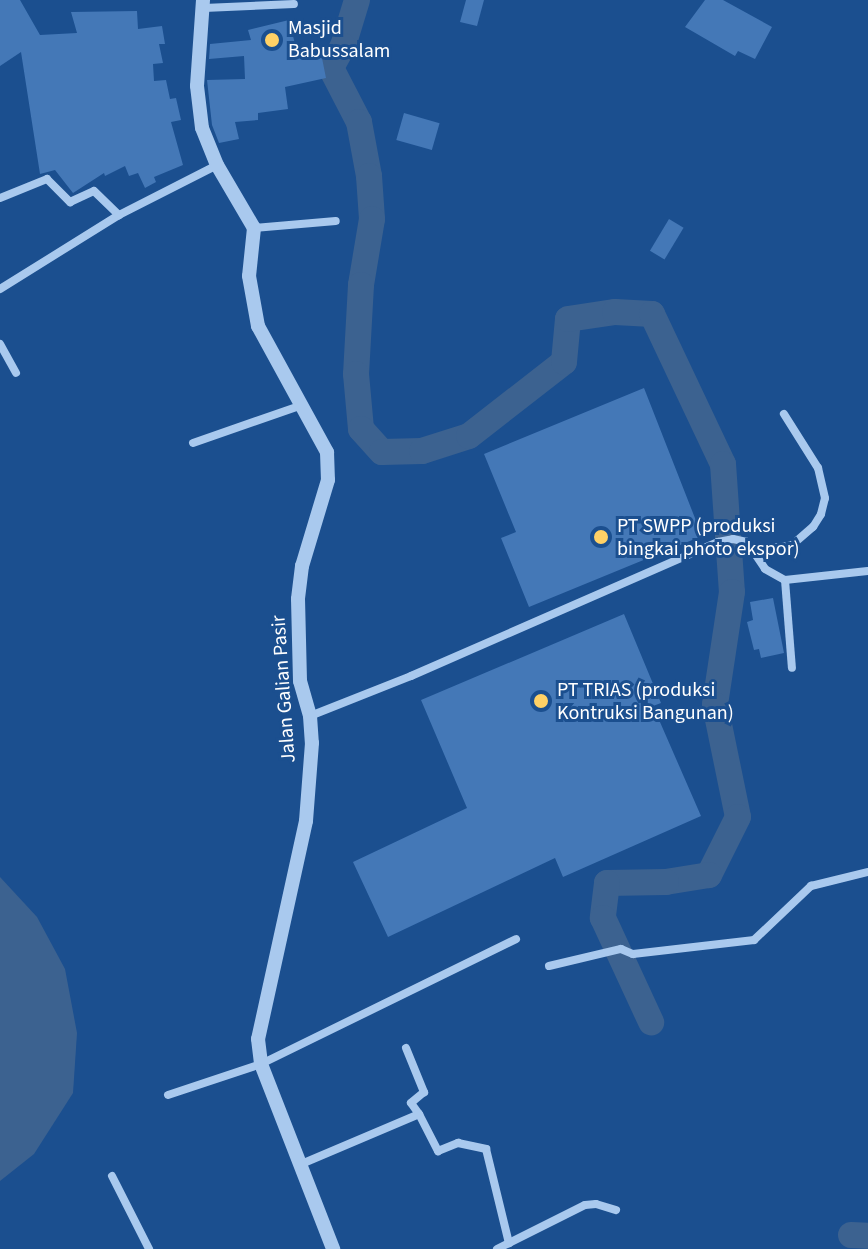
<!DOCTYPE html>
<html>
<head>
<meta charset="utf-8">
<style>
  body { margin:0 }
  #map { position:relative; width:868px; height:1249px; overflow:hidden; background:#1b4f8f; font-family:"Source Sans 3",sans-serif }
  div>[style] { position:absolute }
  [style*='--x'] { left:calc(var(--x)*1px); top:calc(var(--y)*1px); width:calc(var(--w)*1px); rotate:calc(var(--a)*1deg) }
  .water>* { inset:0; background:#3c6290 }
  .river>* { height:26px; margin:-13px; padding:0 13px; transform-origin:13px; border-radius:13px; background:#3c6290 }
  .building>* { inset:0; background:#4478b7; transform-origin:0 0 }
  .minor>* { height:8px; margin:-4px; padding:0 4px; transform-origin:4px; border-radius:4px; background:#a9c9ee }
  .tertiary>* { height:14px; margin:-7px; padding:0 7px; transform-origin:7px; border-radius:7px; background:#a9c9ee }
  .dots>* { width:22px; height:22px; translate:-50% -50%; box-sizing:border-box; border:4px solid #1b4f8f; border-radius:50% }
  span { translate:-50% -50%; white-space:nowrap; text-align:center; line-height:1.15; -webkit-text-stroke:6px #1b4f8f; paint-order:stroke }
  .poi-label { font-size:20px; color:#fff }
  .left { translate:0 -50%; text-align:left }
  .street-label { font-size:20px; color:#fff }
</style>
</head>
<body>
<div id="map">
  <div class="water">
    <div style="clip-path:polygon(0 877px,37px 917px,65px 969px,77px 1033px,73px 1093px,34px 1154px,0 1181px)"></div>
  </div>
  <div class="river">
    <div style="--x:357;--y:0;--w:48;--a:106.9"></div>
    <div style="--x:343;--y:46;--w:25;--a:119"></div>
    <div style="--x:331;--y:68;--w:61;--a:62.6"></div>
    <div style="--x:359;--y:122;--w:55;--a:79.5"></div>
    <div style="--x:369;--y:176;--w:43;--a:86"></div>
    <div style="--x:372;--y:219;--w:67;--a:99.5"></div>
    <div style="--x:361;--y:285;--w:89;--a:93.2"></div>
    <div style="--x:356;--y:374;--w:55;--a:84.8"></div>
    <div style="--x:361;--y:429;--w:31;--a:48"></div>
    <div style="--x:382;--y:452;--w:40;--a:-1.4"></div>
    <div style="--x:422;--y:451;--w:49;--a:-17.7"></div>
    <div style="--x:469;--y:436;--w:120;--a:-37.9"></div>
    <div style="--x:564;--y:362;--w:43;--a:-84.7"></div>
    <div style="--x:568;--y:319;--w:48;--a:-8.5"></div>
    <div style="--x:615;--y:312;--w:37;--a:3"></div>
    <div style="--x:652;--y:314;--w:166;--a:64.7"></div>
    <div style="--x:723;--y:464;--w:128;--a:86"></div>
    <div style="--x:732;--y:592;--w:114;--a:98.6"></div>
    <div style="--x:715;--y:705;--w:114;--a:78.4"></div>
    <div style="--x:738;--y:817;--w:65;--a:116.6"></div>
    <div style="--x:709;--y:875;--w:44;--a:170.8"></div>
    <div style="--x:666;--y:882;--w:59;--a:179"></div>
    <div style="--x:607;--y:883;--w:35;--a:97"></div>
    <div style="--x:603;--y:918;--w:115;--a:65.2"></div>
    <div style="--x:851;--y:1235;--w:17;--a:3"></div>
  </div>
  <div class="building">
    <div style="clip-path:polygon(0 0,20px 0,40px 35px,77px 33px,71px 12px,137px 11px,138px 29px,162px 26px,165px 44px,159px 44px,163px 63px,153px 64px,154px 81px,166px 80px,170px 99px,176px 98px,181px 120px,171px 122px,183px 165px,154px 177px,156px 182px,145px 188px,138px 173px,129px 176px,125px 166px,105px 176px,104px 173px,73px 193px,55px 170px,40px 174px,21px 52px,0 66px)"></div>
    <div style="clip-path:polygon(466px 0,484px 0,477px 26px,460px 22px)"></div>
    <div style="clip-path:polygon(705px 0,723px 0,772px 27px,755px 59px,738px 51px,735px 56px,685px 27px)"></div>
    <div style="clip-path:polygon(289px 20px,297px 52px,320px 48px,326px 78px,285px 87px,288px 109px,258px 113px,258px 120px,235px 122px,239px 139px,219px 143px,212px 125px,207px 80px,245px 79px,244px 56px,209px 59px,210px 44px,251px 40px,248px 30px)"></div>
    <div style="left:404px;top:113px;width:37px;height:28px;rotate:16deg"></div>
    <div style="left:669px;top:219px;width:17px;height:37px;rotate:31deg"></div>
    <div style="clip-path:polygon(644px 388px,702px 536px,529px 607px,501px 538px,516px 532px,484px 454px)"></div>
    <div style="clip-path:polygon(773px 598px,784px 653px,761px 658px,759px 649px,754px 650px,747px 622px,753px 620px,750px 602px)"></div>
    <div style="clip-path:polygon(624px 614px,661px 703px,653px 706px,701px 816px,563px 877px,555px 858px,388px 937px,353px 862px,467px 808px,421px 700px)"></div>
  </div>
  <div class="minor">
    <div style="--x:204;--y:8;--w:90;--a:-2.5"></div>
    <div style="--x:0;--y:198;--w:51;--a:-22"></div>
    <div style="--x:47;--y:179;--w:33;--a:45"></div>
    <div style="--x:70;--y:202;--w:26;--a:-25"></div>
    <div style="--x:94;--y:191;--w:35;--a:44"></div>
    <div style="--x:254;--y:228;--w:82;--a:-4.9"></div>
    <div style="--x:0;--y:289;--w:140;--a:-31.9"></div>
    <div style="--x:119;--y:215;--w:110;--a:-27"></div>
    <div style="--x:0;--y:344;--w:33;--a:61"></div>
    <div style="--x:193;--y:443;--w:115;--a:-19.2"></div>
    <div style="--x:754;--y:550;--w:38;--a:-7"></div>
    <div style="--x:792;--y:545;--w:28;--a:-41"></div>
    <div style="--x:813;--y:527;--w:15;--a:-58"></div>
    <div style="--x:821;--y:514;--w:16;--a:-76"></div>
    <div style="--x:825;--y:498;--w:31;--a:-103"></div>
    <div style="--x:818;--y:468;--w:64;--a:-122.2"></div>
    <div style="--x:785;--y:580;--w:88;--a:85.5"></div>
    <div style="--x:310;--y:716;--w:109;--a:-21.6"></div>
    <div style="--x:411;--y:676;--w:335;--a:-23.6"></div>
    <div style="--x:718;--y:542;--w:15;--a:-11"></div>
    <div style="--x:733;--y:539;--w:14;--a:12"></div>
    <div style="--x:747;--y:542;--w:32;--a:56"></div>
    <div style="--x:765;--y:569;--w:23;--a:29"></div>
    <div style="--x:785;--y:580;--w:83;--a:-6.2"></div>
    <div style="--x:549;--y:966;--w:74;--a:-13.3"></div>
    <div style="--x:621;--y:949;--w:13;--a:23"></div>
    <div style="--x:633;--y:954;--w:122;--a:-6.6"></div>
    <div style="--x:754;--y:940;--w:79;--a:-43.5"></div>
    <div style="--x:811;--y:886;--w:59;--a:-13.8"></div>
    <div style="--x:406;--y:1048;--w:48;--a:67.8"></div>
    <div style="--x:424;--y:1092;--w:17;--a:140"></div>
    <div style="--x:411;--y:1103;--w:14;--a:54"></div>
    <div style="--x:168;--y:1095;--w:98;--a:-18.4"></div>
    <div style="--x:261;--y:1064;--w:284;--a:-26.1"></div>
    <div style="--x:299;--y:1165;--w:130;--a:-23"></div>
    <div style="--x:419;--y:1114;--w:42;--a:62.8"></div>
    <div style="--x:438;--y:1151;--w:22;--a:-22"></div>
    <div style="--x:458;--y:1143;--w:29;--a:12"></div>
    <div style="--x:486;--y:1149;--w:97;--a:76.3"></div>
    <div style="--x:112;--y:1176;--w:82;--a:63.1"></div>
    <div style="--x:497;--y:1249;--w:98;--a:-26.6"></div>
    <div style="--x:585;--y:1205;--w:11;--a:-5"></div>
    <div style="--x:596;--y:1204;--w:21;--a:17"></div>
  </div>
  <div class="tertiary">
    <div style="--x:203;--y:0;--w:86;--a:94"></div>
    <div style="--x:197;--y:86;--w:42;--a:83.2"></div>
    <div style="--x:202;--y:128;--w:40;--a:68"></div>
    <div style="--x:217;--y:165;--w:73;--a:59.6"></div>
    <div style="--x:254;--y:228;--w:48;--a:95.9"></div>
    <div style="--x:249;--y:276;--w:51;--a:79.8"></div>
    <div style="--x:258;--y:326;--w:144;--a:61.3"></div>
    <div style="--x:327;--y:452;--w:28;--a:88"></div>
    <div style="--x:328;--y:480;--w:90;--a:106.8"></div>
    <div style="--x:302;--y:566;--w:33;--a:97"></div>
    <div style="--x:298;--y:599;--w:82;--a:88.6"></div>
    <div style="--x:300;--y:681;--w:36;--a:74"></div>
    <div style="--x:310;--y:716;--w:27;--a:86"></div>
    <div style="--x:312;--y:743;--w:78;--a:94.4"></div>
    <div style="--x:306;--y:821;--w:223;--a:102.4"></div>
    <div style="--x:258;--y:1039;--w:25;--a:83"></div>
    <div style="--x:261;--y:1064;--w:199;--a:68.7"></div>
  </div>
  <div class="dots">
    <div style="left:272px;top:40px;background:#ffd166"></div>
    <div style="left:601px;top:537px;background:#ffd166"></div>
    <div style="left:541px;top:701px;background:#ffd166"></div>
  </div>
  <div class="poi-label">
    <span class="left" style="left:288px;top:40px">Masjid<br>Babussalam</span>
    <span class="left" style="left:617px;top:538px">PT SWPP (produksi<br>bingkai photo ekspor)</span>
    <span class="left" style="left:557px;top:702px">PT TRIAS (produksi<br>Kontruksi Bangunan)</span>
  </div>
  <div class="street-label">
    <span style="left:284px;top:689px;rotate:-94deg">Jalan Galian Pasir</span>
  </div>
</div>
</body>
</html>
